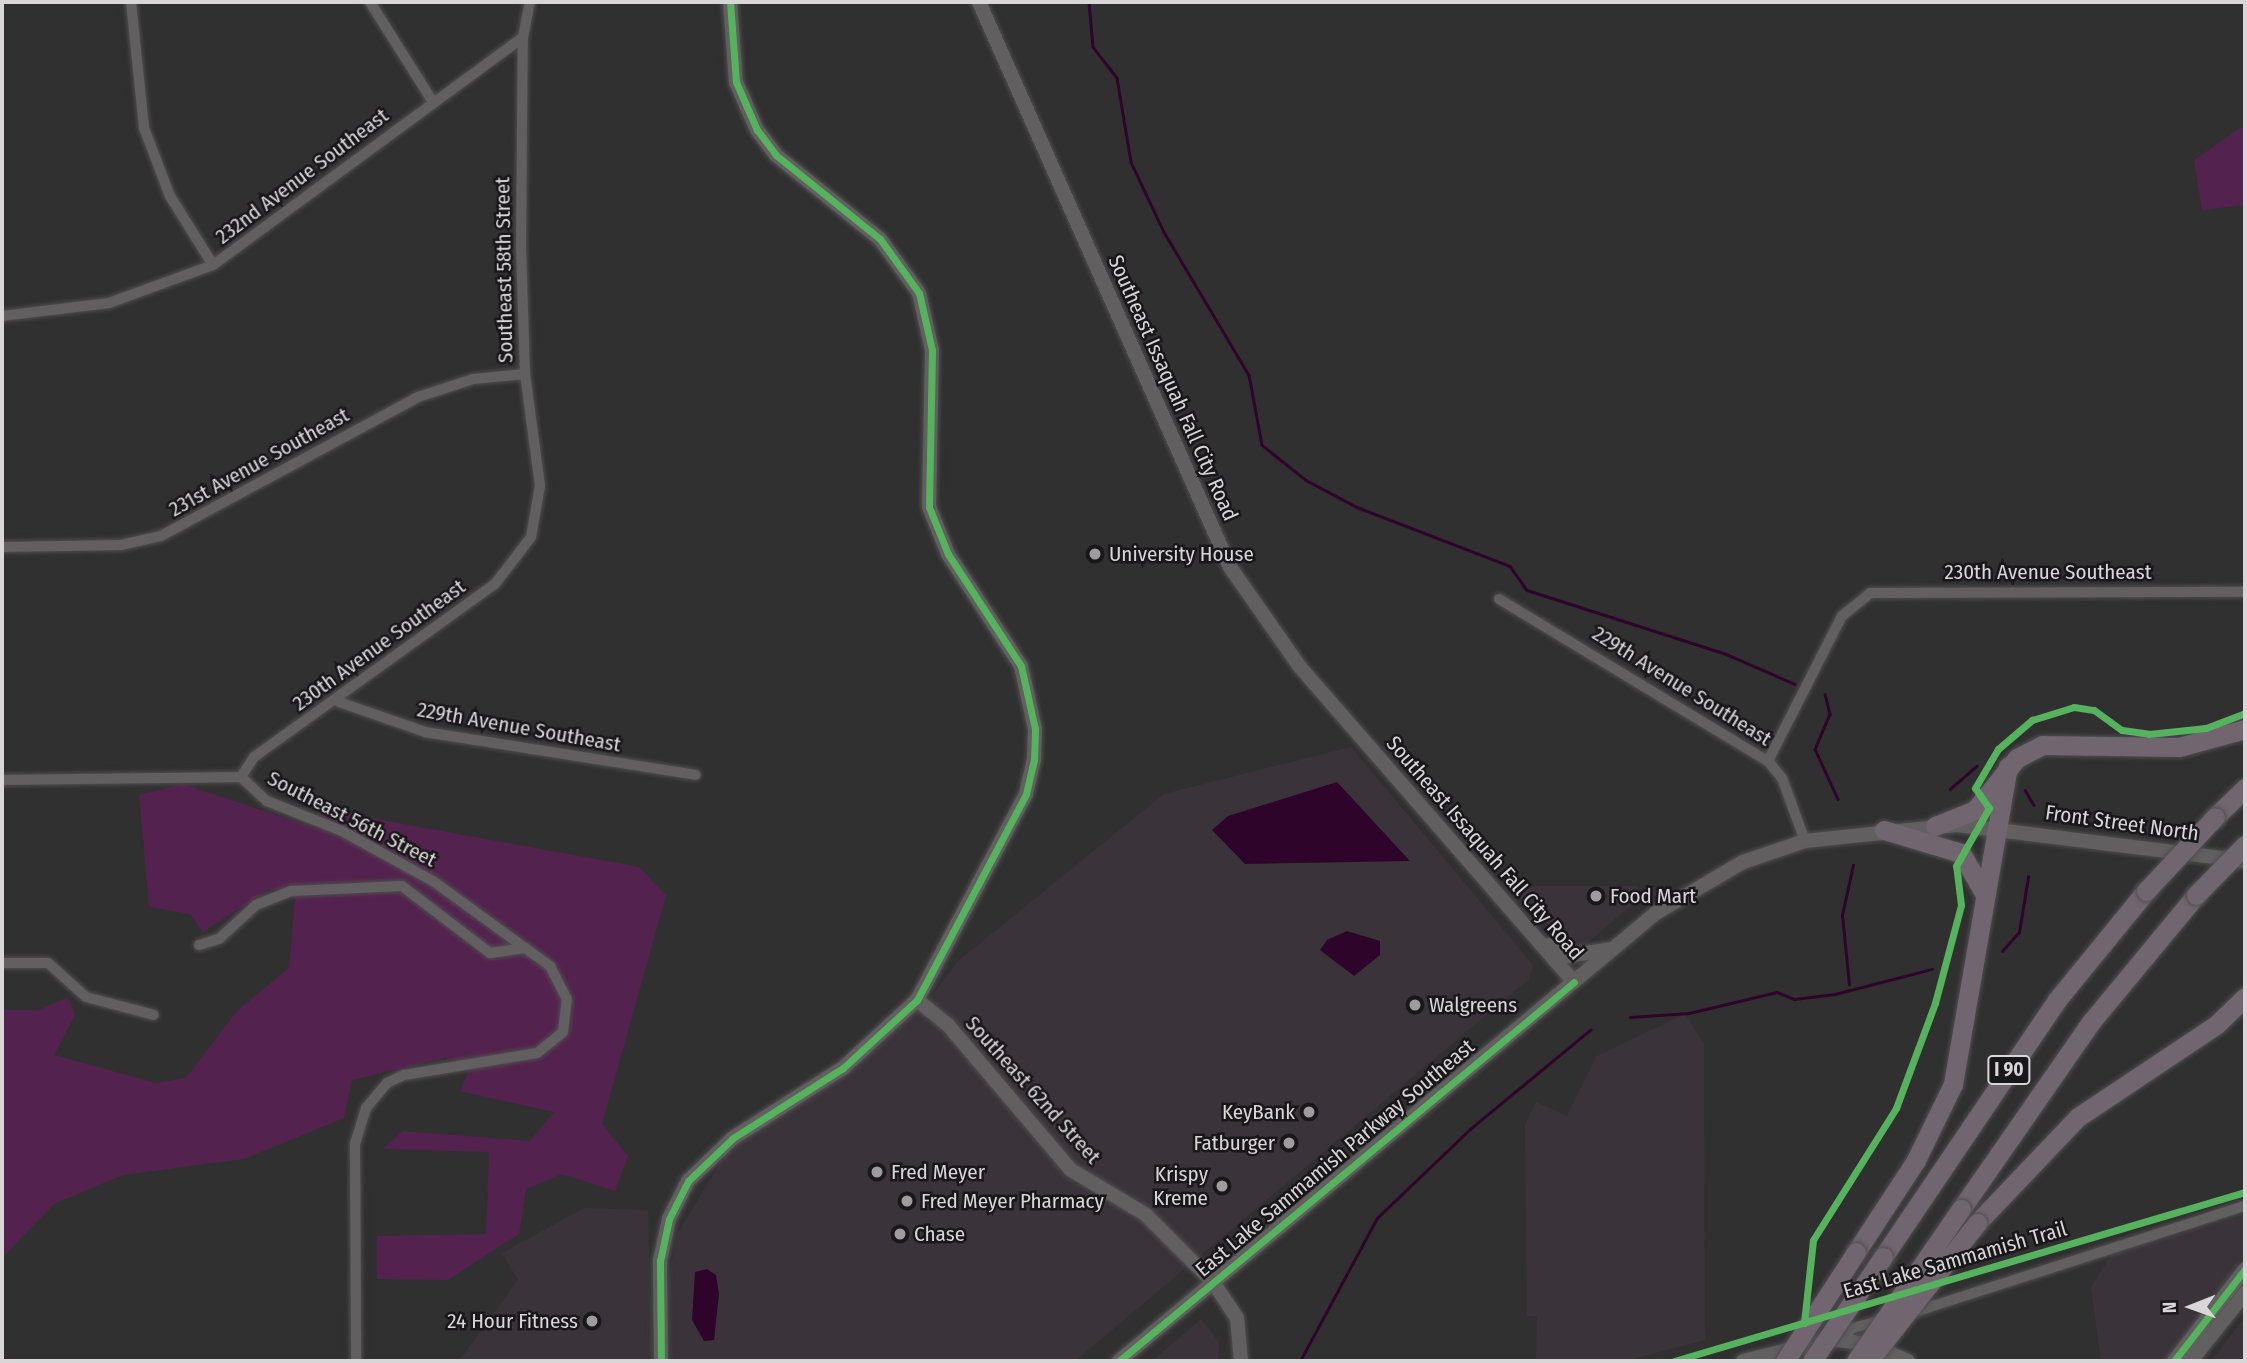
<!DOCTYPE html>
<html>
<head>
<meta charset="utf-8">
<style>
  body { margin:0 }
  #map { position:relative; width:2247px; height:1363px; overflow:hidden; background:#313031; font-family:"Fira Sans Condensed",sans-serif }
  div>[style] { position:absolute }
  [style*='--x'] { left:calc(var(--x)*1px); top:calc(var(--y)*1px); width:calc(var(--w)*1px); rotate:calc(var(--a)*1deg) }
  .built>* { inset:0; background:#3b333a }
  .green>* { inset:0; background:#54224e }
  .water>* { inset:0; background:#2f042a }
  .stream>* { height:2.5px; margin:-1.25px; padding:0 1.25px; transform-origin:1.25px; border-radius:1.25px; background:#2f042a }
  .roads { filter:drop-shadow(0 0 2px #4f4e4f) drop-shadow(0 0 2px #4f4e4f) }
  .street>* { height:10px; margin:-5px; padding:0 5px; transform-origin:5px; border-radius:5px; background:#615f60 }
  .secondary>* { height:14px; margin:-7px; padding:0 7px; transform-origin:7px; border-radius:7px; background:#615f60 }
  .highway>* { height:19px; margin:-9.5px; padding:0 9.5px; transform-origin:9.5px; border-radius:9.5px; background:#71666f }
  .bridges { filter:drop-shadow(0 0 2px #4f4e4f) drop-shadow(0 0 2px #4f4e4f) }
  .highway-bridge>* { height:19px; margin:-9.5px; padding:0 9.5px; transform-origin:9.5px; border-radius:9.5px; background:#71666f }
  .cycleway>* { height:7px; margin:-3.5px; padding:0 3.5px; transform-origin:3.5px; border-radius:3.5px; background:#56b35d }
  .dots>* { width:19px; height:19px; translate:-50% -50%; box-sizing:border-box; border:4px solid #191719; border-radius:50% }
  span { translate:-50% -50%; white-space:nowrap; text-align:center; line-height:1.15; -webkit-text-stroke:5px #191719; paint-order:stroke }
  .shield-label span { padding:2px 5px; background:#191719; border:2px solid; border-radius:5px; -webkit-text-stroke-width:0 }
  .shield-label { font-size:19px; color:#d9d6d8; font-weight:700 }
  .street-label { font-size:21px; color:#d9d6d8 }
  .poi-label { font-size:21px; color:#d9d6d8 }
  .left { translate:0 -50%; text-align:left }
  .right { translate:-100% -50%; text-align:right }
  .frame { position:absolute; inset:0; border:4px solid #d9d6d8; pointer-events:none }
  .north { position:absolute; left:2156px; top:1272px; width:70px; height:70px; -webkit-text-stroke:5px #191719; paint-order:stroke; rotate:269deg; font-size:19px; font-weight:700; line-height:28px; text-align:center; color:#d9d6d8 }
  .north::after { content:''; display:block; margin:auto; width:24px; height:32px; background:#d9d6d8; clip-path:polygon(50% 0,100% 100%,50% 72%,0 100%) }
</style>
</head>
<body>
<div id="map">
  <div class="built">
    <div style="clip-path:polygon(1351px 747px,1533px 965px,1529px 979px,1075px 1361px,671px 1361px,669px 1278px,677px 1234px,734px 1140px,837px 1077px,928px 1001px,957px 962px,1164px 794px)"></div>
    <div style="clip-path:polygon(1510px 886px,1637px 886px,1636px 901px,1583px 947px,1571px 947px)"></div>
    <div style="clip-path:polygon(1685px 1014px,1704px 1044px,1705px 1340px,1625px 1361px,1536px 1361px,1537px 1316px,1527px 1316px,1525px 1125px,1536px 1102px,1567px 1116px,1597px 1056px)"></div>
    <div style="clip-path:polygon(584px 1208px,648px 1210px,652px 1361px,459px 1361px,518px 1280px,502px 1253px)"></div>
    <div style="clip-path:polygon(2245px 1215px,2245px 1254px,2166px 1361px,2101px 1361px,2091px 1287px,2111px 1255px)"></div>
    <div style="clip-path:polygon(2245px 1317px,2245px 1361px,2211px 1361px,2237px 1327px)"></div>
    <div style="clip-path:polygon(1201px 1319px,1219px 1342px,1218px 1361px,1152px 1361px)"></div>
  </div>
  <div class="green">
    <div style="clip-path:polygon(2245px 125px,2245px 205px,2202px 210px,2194px 160px)"></div>
    <div style="clip-path:polygon(183px 784px,313px 827px,322px 809px,639px 867px,666px 895px,602px 1124px,628px 1156px,615px 1191px,562px 1174px,526px 1189px,519px 1234px,448px 1280px,377px 1279px,377px 1236px,486px 1234px,489px 1152px,383px 1149px,403px 1131px,530px 1141px,554px 1112px,460px 1091px,470px 1069px,445px 1058px,352px 1080px,344px 1118px,244px 1159px,123px 1175px,54px 1204px,2px 1258px,2px 1010px,39px 1010px,68px 997px,75px 1015px,54px 1055px,156px 1083px,186px 1078px,237px 1011px,289px 968px,295px 899px,270px 889px,203px 932px,190px 914px,149px 907px,139px 795px)"></div>
  </div>
  <div class="water">
    <div style="clip-path:polygon(1337px 782px,1410px 861px,1245px 864px,1212px 830px,1228px 816px)"></div>
    <div style="clip-path:polygon(1347px 931px,1380px 941px,1380px 955px,1354px 976px,1320px 950px,1327px 940px)"></div>
    <div style="clip-path:polygon(707px 1269px,716px 1275px,719px 1294px,714px 1340px,704px 1341px,692px 1320px,695px 1272px)"></div>
  </div>
  <div class="stream">
    <div style="--x:1089;--y:2;--w:45;--a:84.9"></div>
    <div style="--x:1093;--y:47;--w:39;--a:52"></div>
    <div style="--x:1117;--y:78;--w:85;--a:80.5"></div>
    <div style="--x:1131;--y:162;--w:77;--a:64.8"></div>
    <div style="--x:1164;--y:232;--w:166;--a:59.3"></div>
    <div style="--x:1249;--y:375;--w:71;--a:79.5"></div>
    <div style="--x:1262;--y:445;--w:56;--a:38.5"></div>
    <div style="--x:1306;--y:480;--w:58;--a:27.9"></div>
    <div style="--x:1357;--y:507;--w:164;--a:21.1"></div>
    <div style="--x:1510;--y:566;--w:29;--a:55"></div>
    <div style="--x:1527;--y:590;--w:209;--a:17.8"></div>
    <div style="--x:1726;--y:654;--w:75;--a:23.5"></div>
    <div style="--x:1825;--y:694;--w:21;--a:76"></div>
    <div style="--x:1830;--y:714;--w:38;--a:113"></div>
    <div style="--x:1815;--y:749;--w:55;--a:65.3"></div>
    <div style="--x:1950;--y:789;--w:35;--a:-41"></div>
    <div style="--x:2025;--y:790;--w:17;--a:59"></div>
    <div style="--x:2002;--y:951;--w:25;--a:-48"></div>
    <div style="--x:2019;--y:932;--w:56;--a:-80.7"></div>
    <div style="--x:1849;--y:985;--w:70;--a:-95.7"></div>
    <div style="--x:1842;--y:915;--w:51;--a:-77.6"></div>
    <div style="--x:1630;--y:1017;--w:59;--a:-3.9"></div>
    <div style="--x:1689;--y:1013;--w:90;--a:-13.4"></div>
    <div style="--x:1777;--y:992;--w:18;--a:22"></div>
    <div style="--x:1794;--y:999;--w:41;--a:-7"></div>
    <div style="--x:1835;--y:994;--w:100;--a:-14.5"></div>
    <div style="--x:1300;--y:1361;--w:162;--a:-61.7"></div>
    <div style="--x:1377;--y:1218;--w:129;--a:-43.7"></div>
    <div style="--x:1470;--y:1129;--w:156;--a:-39.5"></div>
  </div>
  <div class="roads">
    <div class="street">
      <div style="--x:131;--y:2;--w:127;--a:84.1"></div>
      <div style="--x:144;--y:128;--w:73;--a:69.1"></div>
      <div style="--x:170;--y:196;--w:81;--a:58.1"></div>
      <div style="--x:370;--y:2;--w:118;--a:57.8"></div>
      <div style="--x:2;--y:316;--w:108;--a:-6.9"></div>
      <div style="--x:109;--y:303;--w:111;--a:-20.1"></div>
      <div style="--x:213;--y:265;--w:385;--a:-36.3"></div>
      <div style="--x:2;--y:547;--w:119;--a:-1"></div>
      <div style="--x:121;--y:545;--w:41;--a:-12.7"></div>
      <div style="--x:161;--y:536;--w:292;--a:-28.4"></div>
      <div style="--x:418;--y:397;--w:58;--a:-18.1"></div>
      <div style="--x:473;--y:379;--w:52;--a:-5.5"></div>
      <div style="--x:1499;--y:599;--w:314;--a:31.1"></div>
      <div style="--x:1768;--y:761;--w:22;--a:51"></div>
      <div style="--x:1782;--y:778;--w:67;--a:69.9"></div>
      <div style="--x:339;--y:702;--w:91;--a:19.2"></div>
      <div style="--x:425;--y:732;--w:274;--a:9"></div>
      <div style="--x:1768;--y:761;--w:163;--a:-63"></div>
      <div style="--x:1842;--y:616;--w:36;--a:-39"></div>
      <div style="--x:1870;--y:593;--w:375;--a:-0.2"></div>
      <div style="--x:241;--y:777;--w:24;--a:-57"></div>
      <div style="--x:254;--y:757;--w:297;--a:-35.7"></div>
      <div style="--x:495;--y:584;--w:59;--a:-52.5"></div>
      <div style="--x:531;--y:537;--w:52;--a:-80"></div>
      <div style="--x:540;--y:486;--w:113;--a:-97.6"></div>
      <div style="--x:525;--y:374;--w:128;--a:-91.8"></div>
      <div style="--x:521;--y:246;--w:209;--a:-89.5"></div>
      <div style="--x:523;--y:37;--w:36;--a:-79"></div>
      <div style="--x:241;--y:777;--w:35;--a:43"></div>
      <div style="--x:267;--y:801;--w:81;--a:21.8"></div>
      <div style="--x:342;--y:831;--w:104;--a:28.8"></div>
      <div style="--x:433;--y:881;--w:145;--a:36"></div>
      <div style="--x:550;--y:966;--w:37;--a:63"></div>
      <div style="--x:567;--y:999;--w:33;--a:97"></div>
      <div style="--x:563;--y:1032;--w:33;--a:141"></div>
      <div style="--x:537;--y:1053;--w:135;--a:170.6"></div>
      <div style="--x:404;--y:1075;--w:19;--a:155"></div>
      <div style="--x:387;--y:1083;--w:33;--a:130"></div>
      <div style="--x:366;--y:1108;--w:37;--a:107"></div>
      <div style="--x:355;--y:1143;--w:218;--a:89.7"></div>
      <div style="--x:2;--y:780;--w:239;--a:-0.7"></div>
      <div style="--x:199;--y:945;--w:21;--a:-17"></div>
      <div style="--x:219;--y:939;--w:50;--a:-42.6"></div>
      <div style="--x:256;--y:905;--w:38;--a:-22"></div>
      <div style="--x:291;--y:891;--w:111;--a:-2.6"></div>
      <div style="--x:402;--y:886;--w:111;--a:37.3"></div>
      <div style="--x:490;--y:953;--w:36;--a:-8"></div>
      <div style="--x:2;--y:963;--w:46;--a:0"></div>
      <div style="--x:48;--y:963;--w:51;--a:41.8"></div>
      <div style="--x:86;--y:997;--w:70;--a:14.8"></div>
      <div style="--x:1908;--y:1314;--w:354;--a:-17.8"></div>
      <div style="--x:1839;--y:1340;--w:18;--a:-41"></div>
      <div style="--x:1853;--y:1328;--w:30;--a:-15"></div>
    </div>
    <div class="secondary">
      <div style="--x:979;--y:2;--w:618;--a:66.05"></div>
      <div style="--x:1230;--y:567;--w:122;--a:55"></div>
      <div style="--x:1300;--y:667;--w:417;--a:49"></div>
      <div style="--x:1548;--y:945;--w:22;--a:30"></div>
      <div style="--x:1567;--y:956;--w:45;--a:-9"></div>
      <div style="--x:917;--y:1000;--w:40;--a:39"></div>
      <div style="--x:948;--y:1025;--w:190;--a:49.7"></div>
      <div style="--x:1071;--y:1170;--w:86;--a:30.7"></div>
      <div style="--x:1145;--y:1214;--w:96;--a:45"></div>
      <div style="--x:1213;--y:1282;--w:43;--a:56.3"></div>
      <div style="--x:1237;--y:1318;--w:43;--a:84.7"></div>
      <div style="--x:661;--y:1361;--w:100;--a:-90.6"></div>
      <div style="--x:660;--y:1261;--w:43;--a:-77.9"></div>
      <div style="--x:669;--y:1219;--w:42;--a:-63.4"></div>
      <div style="--x:688;--y:1181;--w:62;--a:-43.7"></div>
      <div style="--x:733;--y:1138;--w:130;--a:-32.5"></div>
      <div style="--x:843;--y:1068;--w:100;--a:-42.6"></div>
      <div style="--x:917;--y:1000;--w:233;--a:-62.1"></div>
      <div style="--x:1026;--y:794;--w:35;--a:-77"></div>
      <div style="--x:1034;--y:760;--w:31;--a:-88"></div>
      <div style="--x:1035;--y:729;--w:65;--a:-102.5"></div>
      <div style="--x:1021;--y:666;--w:134;--a:-123.1"></div>
      <div style="--x:948;--y:554;--w:51;--a:-112"></div>
      <div style="--x:929;--y:507;--w:157;--a:-88.9"></div>
      <div style="--x:932;--y:350;--w:58;--a:-102.8"></div>
      <div style="--x:919;--y:293;--w:67;--a:-125.8"></div>
      <div style="--x:880;--y:239;--w:134;--a:-141.1"></div>
      <div style="--x:776;--y:155;--w:31;--a:-127"></div>
      <div style="--x:757;--y:130;--w:52;--a:-113.6"></div>
      <div style="--x:736;--y:82;--w:80;--a:-94.3"></div>
      <div style="--x:1119;--y:1361;--w:699;--a:-39.84"></div>
      <div style="--x:1656;--y:913;--w:101;--a:-30.4"></div>
      <div style="--x:1743;--y:862;--w:65;--a:-18.7"></div>
      <div style="--x:1805;--y:841;--w:153;--a:-6"></div>
      <div style="--x:1957;--y:825;--w:290;--a:7.1"></div>
      <div style="--x:1743;--y:1361;--w:93;--a:-13.7"></div>
      <div style="--x:1833;--y:1339;--w:38;--a:9"></div>
      <div style="--x:1871;--y:1345;--w:40;--a:23.4"></div>
      <div style="--x:2174;--y:1361;--w:116;--a:-52.3"></div>
      <div style="--x:2191;--y:1361;--w:87;--a:-51.5"></div>
    </div>
    <div class="highway">
      <div style="--x:2215;--y:817;--w:42;--a:-44"></div>
      <div style="--x:1935;--y:826;--w:43;--a:-21.8"></div>
      <div style="--x:1975;--y:810;--w:67;--a:-51.1"></div>
      <div style="--x:2017;--y:758;--w:28;--a:-27"></div>
      <div style="--x:2042;--y:745;--w:137;--a:0.8"></div>
      <div style="--x:2179;--y:747;--w:68;--a:-15.3"></div>
      <div style="--x:1884;--y:830;--w:80;--a:16.6"></div>
      <div style="--x:1961;--y:853;--w:46;--a:60.1"></div>
      <div style="--x:1961;--y:1209;--w:228;--a:-55.2"></div>
      <div style="--x:2091;--y:1022;--w:165;--a:-50.4"></div>
      <div style="--x:1977;--y:1223;--w:146;--a:-46.4"></div>
      <div style="--x:2078;--y:1117;--w:166;--a:-33.7"></div>
      <div style="--x:2216;--y:1025;--w:40;--a:-44"></div>
      <div style="--x:1856;--y:1252;--w:108;--a:-56.8"></div>
      <div style="--x:1915;--y:1162;--w:87;--a:-64"></div>
      <div style="--x:1953;--y:1084;--w:322;--a:-80.2"></div>
      <div style="--x:1883;--y:1257;--w:310;--a:-55.9"></div>
      <div style="--x:2057;--y:1000;--w:141;--a:-50.8"></div>
    </div>
  </div>
  <div class="bridges">
    <div class="highway-bridge">
      <div style="--x:2146;--y:891;--w:101;--a:-47"></div>
      <div style="--x:2196;--y:895;--w:70;--a:-45.6"></div>
      <div style="--x:1876;--y:1352;--w:164;--a:-51.9"></div>
      <div style="--x:1785;--y:1361;--w:130;--a:-56.9"></div>
      <div style="--x:1812;--y:1361;--w:126;--a:-55.7"></div>
      <div style="--x:1856;--y:1361;--w:185;--a:-55.4"></div>
    </div>
  </div>
  <div class="cycleway">
    <div style="--x:1804;--y:1323;--w:83;--a:-83.8"></div>
    <div style="--x:1813;--y:1240;--w:156;--a:-57.8"></div>
    <div style="--x:1896;--y:1108;--w:112;--a:-69.6"></div>
    <div style="--x:1935;--y:1003;--w:101;--a:-75.1"></div>
    <div style="--x:1961;--y:905;--w:39;--a:-97"></div>
    <div style="--x:1956;--y:866;--w:67;--a:-60.4"></div>
    <div style="--x:1989;--y:808;--w:24;--a:-125"></div>
    <div style="--x:1975;--y:788;--w:45;--a:-59.5"></div>
    <div style="--x:1998;--y:749;--w:45;--a:-40.5"></div>
    <div style="--x:2032;--y:720;--w:44;--a:-17.2"></div>
    <div style="--x:2074;--y:707;--w:20;--a:9"></div>
    <div style="--x:2094;--y:710;--w:34;--a:36"></div>
    <div style="--x:2122;--y:730;--w:27;--a:8"></div>
    <div style="--x:2149;--y:734;--w:57;--a:-6"></div>
    <div style="--x:2206;--y:728;--w:42;--a:-21"></div>
    <div style="--x:661;--y:1361;--w:100;--a:-90.6"></div>
    <div style="--x:660;--y:1261;--w:43;--a:-77.9"></div>
    <div style="--x:669;--y:1219;--w:42;--a:-63.4"></div>
    <div style="--x:688;--y:1181;--w:62;--a:-43.7"></div>
    <div style="--x:733;--y:1138;--w:130;--a:-32.5"></div>
    <div style="--x:843;--y:1068;--w:100;--a:-42.6"></div>
    <div style="--x:917;--y:1000;--w:233;--a:-62.1"></div>
    <div style="--x:1026;--y:794;--w:35;--a:-77"></div>
    <div style="--x:1034;--y:760;--w:31;--a:-88"></div>
    <div style="--x:1035;--y:729;--w:65;--a:-102.5"></div>
    <div style="--x:1021;--y:666;--w:134;--a:-123.1"></div>
    <div style="--x:948;--y:554;--w:51;--a:-112"></div>
    <div style="--x:929;--y:507;--w:157;--a:-88.9"></div>
    <div style="--x:932;--y:350;--w:58;--a:-102.8"></div>
    <div style="--x:919;--y:293;--w:67;--a:-125.8"></div>
    <div style="--x:880;--y:239;--w:134;--a:-141.1"></div>
    <div style="--x:776;--y:155;--w:31;--a:-127"></div>
    <div style="--x:757;--y:130;--w:52;--a:-113.6"></div>
    <div style="--x:736;--y:82;--w:80;--a:-94.3"></div>
    <div style="--x:1119;--y:1361;--w:592;--a:-39.79"></div>
    <div style="--x:1674;--y:1361;--w:595;--a:-16.49"></div>
    <div style="--x:2174;--y:1361;--w:116;--a:-52.3"></div>
  </div>
  <div class="dots">
    <div style="left:1095px;top:554px;background:#9e9c9e"></div>
    <div style="left:1596px;top:896px;background:#9e9c9e"></div>
    <div style="left:1415px;top:1005px;background:#9e9c9e"></div>
    <div style="left:1309px;top:1112px;background:#9e9c9e"></div>
    <div style="left:1289px;top:1143px;background:#9e9c9e"></div>
    <div style="left:877px;top:1172px;background:#9e9c9e"></div>
    <div style="left:1222px;top:1186px;background:#9e9c9e"></div>
    <div style="left:907px;top:1201px;background:#9e9c9e"></div>
    <div style="left:900px;top:1234px;background:#9e9c9e"></div>
    <div style="left:592px;top:1321px;background:#9e9c9e"></div>
  </div>
  <div class="shield-label">
    <span style="left:2009px;top:1070px">I 90</span>
  </div>
  <div class="street-label">
    <span style="left:302px;top:176px;rotate:-37deg">232nd Avenue Southeast</span>
    <span style="left:504px;top:270px;rotate:-91deg">Southeast 58th Street</span>
    <span style="left:1173px;top:388px;rotate:66deg">Southeast Issaquah Fall City Road</span>
    <span style="left:259px;top:462px;rotate:-29deg">231st Avenue Southeast</span>
    <span style="left:2048px;top:572px">230th Avenue Southeast</span>
    <span style="left:379px;top:645px;rotate:-36deg">230th Avenue Southeast</span>
    <span style="left:1682px;top:686px;rotate:32deg">229th Avenue Southeast</span>
    <span style="left:519px;top:727px;rotate:10deg">229th Avenue Southeast</span>
    <span style="left:352px;top:819px;rotate:27deg">Southeast 56th Street</span>
    <span style="left:2122px;top:823px;rotate:8deg">Front Street North</span>
    <span style="left:1485px;top:848px;rotate:49deg">Southeast Issaquah Fall City Road</span>
    <span style="left:1033px;top:1090px;rotate:48deg">Southeast 62nd Street</span>
    <span style="left:1335px;top:1158px;rotate:-40deg">East Lake Sammamish Parkway Southeast</span>
    <span style="left:1955px;top:1260px;rotate:-16deg">East Lake Sammamish Trail</span>
  </div>
  <div class="poi-label">
    <span class="left" style="left:1109px;top:554px">University House</span>
    <span class="left" style="left:1610px;top:896px">Food Mart</span>
    <span class="left" style="left:1429px;top:1005px">Walgreens</span>
    <span class="right" style="left:1295px;top:1112px">KeyBank</span>
    <span class="right" style="left:1275px;top:1143px">Fatburger</span>
    <span class="left" style="left:891px;top:1172px">Fred Meyer</span>
    <span class="right" style="left:1208px;top:1186px">Krispy<br>Kreme</span>
    <span class="left" style="left:921px;top:1201px">Fred Meyer Pharmacy</span>
    <span class="left" style="left:914px;top:1234px">Chase</span>
    <span class="right" style="left:578px;top:1321px">24 Hour Fitness</span>
  </div>
  <div class="frame"></div>
  <div class="north">N</div>
</div>
</body>
</html>
